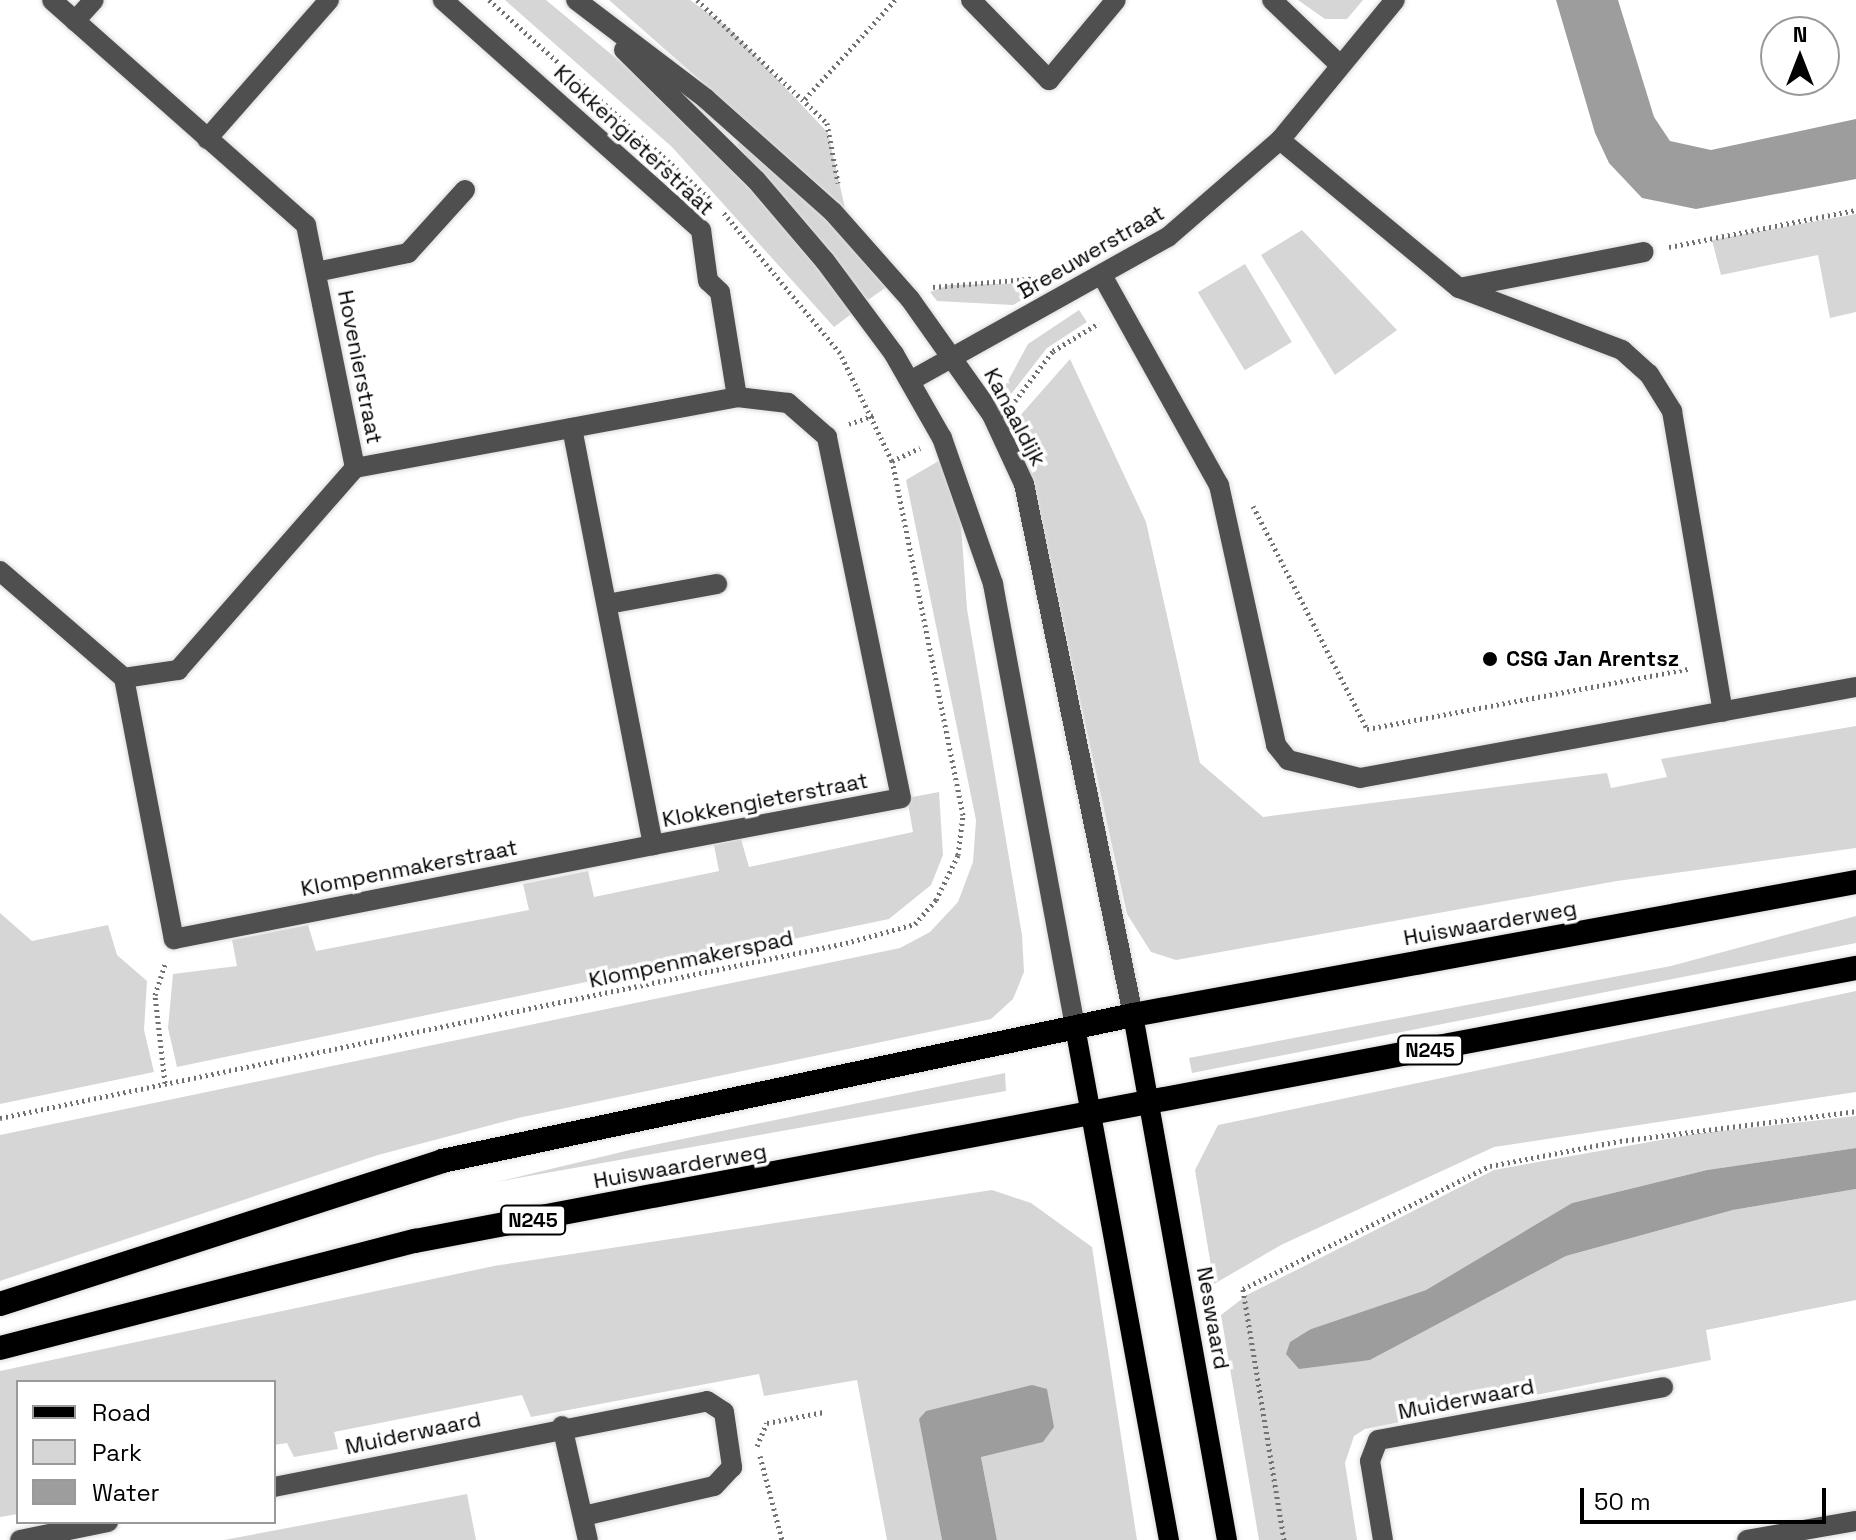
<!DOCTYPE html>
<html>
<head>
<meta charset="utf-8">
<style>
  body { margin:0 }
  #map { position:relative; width:1856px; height:1540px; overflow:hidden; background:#fff; font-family:"Space Grotesk",sans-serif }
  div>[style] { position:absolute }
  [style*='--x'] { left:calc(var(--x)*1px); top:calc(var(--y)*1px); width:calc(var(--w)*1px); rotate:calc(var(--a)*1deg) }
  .green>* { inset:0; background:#d6d6d6; transform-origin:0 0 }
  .water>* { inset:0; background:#9d9d9d }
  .path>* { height:5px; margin-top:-2.5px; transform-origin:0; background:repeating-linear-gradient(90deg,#717171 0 2px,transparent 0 6px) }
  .roads { filter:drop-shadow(0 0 2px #dbdbdb) drop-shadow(0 0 2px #dbdbdb) }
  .minor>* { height:20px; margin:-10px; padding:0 10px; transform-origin:10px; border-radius:10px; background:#4f4f4f }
  .major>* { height:20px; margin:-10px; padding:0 10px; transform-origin:10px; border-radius:10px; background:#000 }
  .highway>* { height:24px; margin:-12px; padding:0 12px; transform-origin:12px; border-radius:12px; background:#000 }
  .dots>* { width:22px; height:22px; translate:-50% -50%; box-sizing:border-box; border:4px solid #fff; border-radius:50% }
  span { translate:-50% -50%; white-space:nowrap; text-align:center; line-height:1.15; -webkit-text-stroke:7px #fff; paint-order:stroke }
  .shield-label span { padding:2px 6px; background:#fff; border:2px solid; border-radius:6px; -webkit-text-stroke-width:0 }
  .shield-label { font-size:20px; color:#000; font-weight:700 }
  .street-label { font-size:22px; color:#000 }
  .poi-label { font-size:22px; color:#000; font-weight:700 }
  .left { translate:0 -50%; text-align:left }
  .legend { position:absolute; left:16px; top:1380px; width:260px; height:144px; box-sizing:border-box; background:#fff; border:2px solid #999; margin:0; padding:10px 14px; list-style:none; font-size:24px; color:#000 }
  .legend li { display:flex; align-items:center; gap:16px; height:40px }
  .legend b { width:40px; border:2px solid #999 }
  .north { position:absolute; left:1760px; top:16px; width:80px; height:80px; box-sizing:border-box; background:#fff; border:2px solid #999; border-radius:50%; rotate:0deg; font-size:22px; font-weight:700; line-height:32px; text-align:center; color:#000 }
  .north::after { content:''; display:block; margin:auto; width:28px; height:36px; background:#000; clip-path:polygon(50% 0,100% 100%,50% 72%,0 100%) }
  .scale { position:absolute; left:1580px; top:1488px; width:246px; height:36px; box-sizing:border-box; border:4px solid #000; border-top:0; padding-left:10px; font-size:24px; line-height:28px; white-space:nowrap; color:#000; -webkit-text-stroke:6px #fff; paint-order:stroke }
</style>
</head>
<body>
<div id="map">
  <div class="green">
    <div style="clip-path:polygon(505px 0,546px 0,653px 89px,798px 239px,854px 312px,834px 327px,672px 147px)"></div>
    <div style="clip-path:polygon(609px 0,690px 0,730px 29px,828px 133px,845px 208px)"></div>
    <div style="clip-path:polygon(1298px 0,1363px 0,1347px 19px,1325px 19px)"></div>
    <div style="clip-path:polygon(742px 140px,800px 189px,888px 286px,868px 300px,737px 145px)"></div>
    <div style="clip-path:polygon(1856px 214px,1856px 312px,1830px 318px,1818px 255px,1721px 275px,1712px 240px)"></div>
    <div style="clip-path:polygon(1302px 230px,1397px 330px,1335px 375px,1261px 255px)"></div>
    <div style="left:1245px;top:264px;width:91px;height:55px;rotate:59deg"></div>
    <div style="clip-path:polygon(949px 285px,1046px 283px,1048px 285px,1013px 305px,937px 301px,930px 292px)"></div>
    <div style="clip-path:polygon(1079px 310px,1087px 322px,1047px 348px,1008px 398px,1003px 390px,1028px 344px)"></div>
    <div style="clip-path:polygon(1070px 359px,1146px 522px,1200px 763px,1263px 817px,1607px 773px,1611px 788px,1667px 777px,1661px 759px,1856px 726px,1856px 848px,1617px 881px,1176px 960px,1151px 952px,1127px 914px,1038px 508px,1011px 426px)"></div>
    <div style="clip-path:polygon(942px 459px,961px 524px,967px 609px,1022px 935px,1024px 972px,1013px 999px,991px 1019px,518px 1118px,378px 1155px,0 1281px,0 1135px,900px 948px,930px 932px,958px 902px,973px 862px,976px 820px,906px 480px)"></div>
    <div style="clip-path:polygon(939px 792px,943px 855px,931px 885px,889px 919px,177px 1067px,168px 1028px,173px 974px,237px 966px,232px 940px,308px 925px,316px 951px,529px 910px,523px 884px,588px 871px,594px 897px,719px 871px,714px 845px,741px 839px,749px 867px,913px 832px,907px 798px)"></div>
    <div style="clip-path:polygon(0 913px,32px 941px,108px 925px,117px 955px,147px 981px,144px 1030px,154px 1072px,0 1104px)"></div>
    <div style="clip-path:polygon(1856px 916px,1856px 943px,1192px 1073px,1189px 1058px,1671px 966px)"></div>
    <div style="clip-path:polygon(1856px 991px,1856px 1092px,1494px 1147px,1281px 1245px,1214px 1284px,1195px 1170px,1218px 1125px)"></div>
    <div style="clip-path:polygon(1005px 1073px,1006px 1091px,496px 1182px,634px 1149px)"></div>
    <div style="clip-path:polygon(1856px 1116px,1856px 1148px,1707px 1170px,1572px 1203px,1426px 1290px,1311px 1329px,1370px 1360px,1566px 1256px,1733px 1210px,1856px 1189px,1856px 1300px,1706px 1330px,1711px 1360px,1365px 1429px,1354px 1436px,1345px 1463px,1357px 1540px,1259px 1540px,1221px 1315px,1247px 1295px,1494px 1170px,1694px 1134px)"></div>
    <div style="clip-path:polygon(992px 1190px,1031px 1203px,1092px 1247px,1137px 1540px,997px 1540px,981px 1457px,920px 1419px,942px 1540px,887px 1540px,857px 1380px,764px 1396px,759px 1374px,531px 1417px,522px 1395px,334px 1432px,338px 1449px,294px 1457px,287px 1443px,274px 1445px,274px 1382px,18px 1382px,18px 1514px,0 1517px,0 1371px,494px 1266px)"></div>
    <div style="clip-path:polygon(467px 1494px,476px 1540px,224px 1540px)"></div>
  </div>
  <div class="water">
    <div style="clip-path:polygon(1556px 0,1618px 0,1654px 117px,1670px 141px,1711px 150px,1856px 119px,1856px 179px,1696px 209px,1642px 198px,1609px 163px,1595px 133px)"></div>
    <div style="clip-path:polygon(1856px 1148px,1856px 1189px,1733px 1210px,1566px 1256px,1370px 1360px,1299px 1369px,1286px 1354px,1290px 1342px,1311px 1329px,1426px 1290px,1572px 1203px,1707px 1170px)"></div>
    <div style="clip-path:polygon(1032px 1385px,1047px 1389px,1054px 1427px,1043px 1442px,981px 1457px,997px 1540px,942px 1540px,919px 1419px,926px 1411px)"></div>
  </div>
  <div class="path">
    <div style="--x:489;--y:0;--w:297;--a:42"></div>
    <div style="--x:697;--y:0;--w:179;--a:43.4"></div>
    <div style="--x:827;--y:123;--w:61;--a:79.6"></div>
    <div style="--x:805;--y:99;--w:134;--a:-47.7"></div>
    <div style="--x:1669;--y:247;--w:191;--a:-11.2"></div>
    <div style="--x:933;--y:287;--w:105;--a:-4.9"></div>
    <div style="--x:1015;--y:401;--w:63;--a:-52.8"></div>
    <div style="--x:1053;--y:351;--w:54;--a:-31.3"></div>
    <div style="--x:849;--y:424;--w:28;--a:-19"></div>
    <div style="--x:892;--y:461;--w:31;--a:-25"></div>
    <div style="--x:1253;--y:506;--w:250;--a:62.9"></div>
    <div style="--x:1367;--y:729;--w:328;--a:-10.6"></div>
    <div style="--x:165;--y:1083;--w:89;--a:-96.5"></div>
    <div style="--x:155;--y:995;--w:35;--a:-72"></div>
    <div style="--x:0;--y:1118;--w:864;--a:-11.69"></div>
    <div style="--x:846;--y:943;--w:72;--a:-15.4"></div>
    <div style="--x:915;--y:924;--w:32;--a:-49"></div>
    <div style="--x:936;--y:900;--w:50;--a:-63.9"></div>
    <div style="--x:958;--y:855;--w:40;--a:-82.9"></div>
    <div style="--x:963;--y:815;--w:361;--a:-101.3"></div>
    <div style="--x:892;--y:461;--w:120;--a:-115.7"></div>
    <div style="--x:840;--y:353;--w:183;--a:-129.7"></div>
    <div style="--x:757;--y:1446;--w:25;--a:-67"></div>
    <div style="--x:767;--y:1423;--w:58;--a:-10.9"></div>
    <div style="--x:760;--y:1456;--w:87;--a:75.3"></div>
    <div style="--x:1284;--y:1540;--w:254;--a:-99.3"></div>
    <div style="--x:1243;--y:1289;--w:276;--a:-26.5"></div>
    <div style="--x:1490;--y:1166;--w:132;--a:-10.9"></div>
    <div style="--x:1620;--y:1141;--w:238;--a:-7.2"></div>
  </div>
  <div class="roads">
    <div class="minor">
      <div style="--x:576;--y:0;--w:162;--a:37.2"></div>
      <div style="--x:705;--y:98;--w:171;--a:41.7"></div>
      <div style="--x:833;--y:212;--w:116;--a:48.5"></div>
      <div style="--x:910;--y:299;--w:142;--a:54.7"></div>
      <div style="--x:992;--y:415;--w:76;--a:65.1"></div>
      <div style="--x:1024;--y:484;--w:542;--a:78.4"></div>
      <div style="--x:971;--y:0;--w:112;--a:45.7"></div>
      <div style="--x:1049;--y:80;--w:104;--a:-50.1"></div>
      <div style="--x:1272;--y:0;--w:93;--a:43.7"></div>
      <div style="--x:75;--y:21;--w:28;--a:-48"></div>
      <div style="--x:624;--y:50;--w:185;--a:44.6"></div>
      <div style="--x:756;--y:180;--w:106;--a:49.6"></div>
      <div style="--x:825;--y:261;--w:116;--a:53.4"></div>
      <div style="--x:894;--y:354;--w:97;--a:60.3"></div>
      <div style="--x:942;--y:438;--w:155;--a:70.7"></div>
      <div style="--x:993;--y:584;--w:451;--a:79.5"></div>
      <div style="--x:207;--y:139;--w:185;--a:-48.7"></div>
      <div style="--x:1280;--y:140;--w:232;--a:39.6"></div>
      <div style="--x:1459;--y:288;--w:174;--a:20.8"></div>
      <div style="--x:1622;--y:350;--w:36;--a:42"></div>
      <div style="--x:1649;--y:374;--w:44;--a:58.1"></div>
      <div style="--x:1672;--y:411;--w:305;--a:80.4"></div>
      <div style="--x:316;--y:272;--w:94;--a:-11.7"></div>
      <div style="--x:408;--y:253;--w:85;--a:-47.9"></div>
      <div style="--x:1103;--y:277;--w:238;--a:60.9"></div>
      <div style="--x:1219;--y:485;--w:266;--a:77.6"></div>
      <div style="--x:1276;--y:745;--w:19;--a:51"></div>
      <div style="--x:1288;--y:760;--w:74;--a:14"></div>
      <div style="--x:1360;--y:778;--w:504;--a:-10.4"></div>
      <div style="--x:1459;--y:288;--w:188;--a:-11"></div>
      <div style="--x:910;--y:381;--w:295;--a:-29.2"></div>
      <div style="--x:1168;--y:237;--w:148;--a:-40.9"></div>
      <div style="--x:1280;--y:140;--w:181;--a:-50.6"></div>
      <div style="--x:572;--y:428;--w:425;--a:79"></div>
      <div style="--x:653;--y:845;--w:252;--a:-10.7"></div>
      <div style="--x:901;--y:798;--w:369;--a:-101.6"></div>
      <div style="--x:827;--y:437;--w:52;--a:-138.9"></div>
      <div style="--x:788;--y:403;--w:51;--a:-173.3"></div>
      <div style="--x:355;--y:468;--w:389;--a:-10.5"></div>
      <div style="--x:737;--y:397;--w:106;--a:-99.2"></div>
      <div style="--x:720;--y:292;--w:16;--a:-137"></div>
      <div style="--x:708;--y:281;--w:51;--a:-97.8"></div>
      <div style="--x:701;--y:230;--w:346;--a:-138.3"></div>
      <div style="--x:0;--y:571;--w:164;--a:40.8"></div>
      <div style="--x:124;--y:678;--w:55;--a:-8.4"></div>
      <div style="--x:178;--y:670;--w:269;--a:-48.8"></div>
      <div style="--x:355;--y:468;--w:248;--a:-101.4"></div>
      <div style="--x:306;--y:225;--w:339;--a:-138.5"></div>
      <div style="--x:607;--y:604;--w:112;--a:-10.3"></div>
      <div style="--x:124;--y:678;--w:266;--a:79.2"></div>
      <div style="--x:174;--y:939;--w:488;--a:-11.1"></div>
      <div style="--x:562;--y:1426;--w:117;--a:77.2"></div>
      <div style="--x:274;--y:1487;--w:441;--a:-11.2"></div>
      <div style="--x:707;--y:1401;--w:20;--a:33"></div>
      <div style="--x:724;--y:1412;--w:56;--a:81.7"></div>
      <div style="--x:732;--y:1467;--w:26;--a:133"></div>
      <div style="--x:714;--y:1486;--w:134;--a:167.1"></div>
      <div style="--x:20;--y:1540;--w:90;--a:-11.6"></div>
      <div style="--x:1383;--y:1540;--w:80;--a:-99.3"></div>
      <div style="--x:1370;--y:1461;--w:22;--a:-69"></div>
      <div style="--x:1378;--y:1440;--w:290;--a:-10.5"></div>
      <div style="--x:1747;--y:1540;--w:111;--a:-9.9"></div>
    </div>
    <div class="major">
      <div style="--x:1133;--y:1015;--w:533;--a:79.85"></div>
      <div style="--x:1075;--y:1027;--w:522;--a:79.62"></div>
    </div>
    <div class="highway">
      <div style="--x:0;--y:1304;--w:465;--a:-17.9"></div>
      <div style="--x:442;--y:1161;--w:706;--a:-11.93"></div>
      <div style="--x:1133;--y:1015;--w:735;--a:-10.42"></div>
      <div style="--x:0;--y:1348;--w:429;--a:-14.5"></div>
      <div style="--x:415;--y:1241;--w:1467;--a:-10.73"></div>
    </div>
  </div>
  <div class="dots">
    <div style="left:1490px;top:659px;background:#000"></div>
  </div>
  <div class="shield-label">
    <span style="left:1430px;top:1050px">N245</span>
    <span style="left:533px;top:1220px">N245</span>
  </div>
  <div class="street-label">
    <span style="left:634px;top:140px;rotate:43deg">Klokkengieterstraat</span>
    <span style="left:1091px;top:252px;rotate:-30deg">Breeuwerstraat</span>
    <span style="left:360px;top:367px;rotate:79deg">Hovenierstraat</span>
    <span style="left:1015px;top:417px;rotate:62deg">Kanaaldijk</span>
    <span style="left:765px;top:800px;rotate:-11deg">Klokkengieterstraat</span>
    <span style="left:409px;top:868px;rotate:-11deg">Klompenmakerstraat</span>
    <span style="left:1490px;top:923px;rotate:-10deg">Huiswaarderweg</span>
    <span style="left:691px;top:959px;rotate:-12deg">Klompenmakerspad</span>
    <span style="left:680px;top:1166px;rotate:-10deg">Huiswaarderweg</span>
    <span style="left:1213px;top:1318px;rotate:80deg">Neswaard</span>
    <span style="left:1466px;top:1399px;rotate:-11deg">Muiderwaard</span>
    <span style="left:413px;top:1433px;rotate:-12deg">Muiderwaard</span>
  </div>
  <div class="poi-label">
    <span class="left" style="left:1506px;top:659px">CSG Jan Arentsz</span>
  </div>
  <ul class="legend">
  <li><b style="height:10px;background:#000"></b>Road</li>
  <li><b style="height:22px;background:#d6d6d6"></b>Park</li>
  <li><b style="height:22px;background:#9d9d9d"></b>Water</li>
  </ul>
  <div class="north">N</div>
  <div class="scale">50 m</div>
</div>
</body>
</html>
